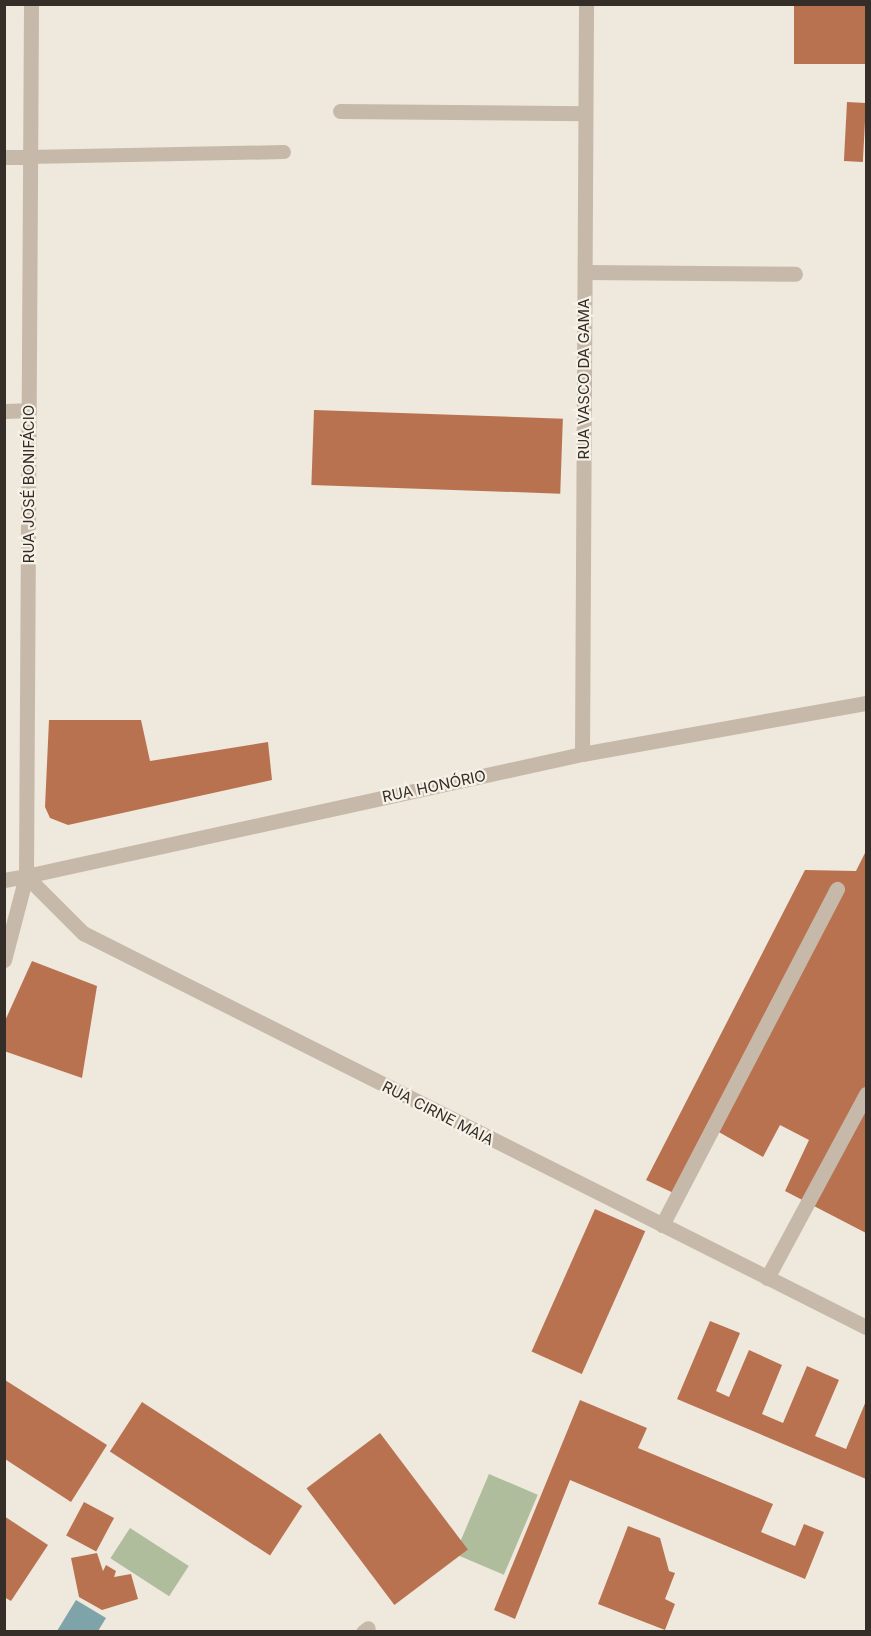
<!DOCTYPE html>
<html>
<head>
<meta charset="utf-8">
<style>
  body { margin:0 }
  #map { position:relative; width:871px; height:1636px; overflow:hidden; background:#efe8dc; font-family:Inter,sans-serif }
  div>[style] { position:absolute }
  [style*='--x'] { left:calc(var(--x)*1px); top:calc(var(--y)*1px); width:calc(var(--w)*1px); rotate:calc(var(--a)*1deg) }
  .green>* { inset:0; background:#afbd9d; transform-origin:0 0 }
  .water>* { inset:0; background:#7ea4a9 }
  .building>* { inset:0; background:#b97250; transform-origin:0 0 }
  .service>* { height:14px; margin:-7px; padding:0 7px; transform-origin:7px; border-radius:7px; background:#c6b9a9 }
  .minor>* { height:15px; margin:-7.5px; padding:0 7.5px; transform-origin:7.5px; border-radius:7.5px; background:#c6b9a9 }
  .tertiary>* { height:15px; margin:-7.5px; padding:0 7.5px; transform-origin:7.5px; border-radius:7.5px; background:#c6b9a9 }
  span { translate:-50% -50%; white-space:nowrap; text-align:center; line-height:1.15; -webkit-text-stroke:4.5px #f7f2e8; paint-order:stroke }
  .street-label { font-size:15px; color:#342d28 }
  .frame { position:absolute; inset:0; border:6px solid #342d28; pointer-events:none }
</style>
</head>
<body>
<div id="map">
  <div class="green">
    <div style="left:489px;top:1474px;width:53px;height:87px;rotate:23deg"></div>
    <div style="left:130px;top:1528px;width:70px;height:36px;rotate:33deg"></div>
  </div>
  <div class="water">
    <div style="clip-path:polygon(76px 1600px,106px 1618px,98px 1631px,57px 1631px)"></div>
  </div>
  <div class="building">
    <div style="left:794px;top:4px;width:72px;height:60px"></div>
    <div style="left:847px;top:102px;width:19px;height:59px;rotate:3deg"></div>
    <div style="left:314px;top:410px;width:249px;height:75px;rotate:2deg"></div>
    <div style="clip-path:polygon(49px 720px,141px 720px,150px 761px,268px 742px,272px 780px,68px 825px,50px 818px,45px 807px)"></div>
    <div style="clip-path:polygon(866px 851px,866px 1233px,785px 1191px,809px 1140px,780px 1125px,763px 1157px,717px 1131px,682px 1197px,646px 1180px,805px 870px,856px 871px)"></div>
    <div style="clip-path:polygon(32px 961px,97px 986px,82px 1078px,4px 1051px,4px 1023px)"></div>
    <div style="left:595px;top:1209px;width:55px;height:156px;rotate:24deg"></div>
    <div style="clip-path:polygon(710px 1321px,740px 1333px,716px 1391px,729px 1397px,749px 1350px,782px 1365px,762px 1414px,783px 1423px,807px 1366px,839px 1380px,815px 1436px,846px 1449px,866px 1401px,866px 1479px,677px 1399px)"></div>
    <div style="clip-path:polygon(5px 1380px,107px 1445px,71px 1502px,5px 1459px)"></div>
    <div style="clip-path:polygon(580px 1400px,647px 1428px,638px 1448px,773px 1504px,761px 1532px,795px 1546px,804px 1524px,824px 1532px,805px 1579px,570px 1480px,515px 1619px,494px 1610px)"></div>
    <div style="left:142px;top:1402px;width:191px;height:59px;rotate:33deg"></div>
    <div style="left:380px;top:1433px;width:146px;height:92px;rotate:53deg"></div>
    <div style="left:84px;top:1502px;width:34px;height:38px;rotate:28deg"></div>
    <div style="clip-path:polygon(4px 1516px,48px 1545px,11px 1601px,4px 1597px)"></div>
    <div style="clip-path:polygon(628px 1526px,660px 1538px,669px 1571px,675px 1573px,665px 1599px,675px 1604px,665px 1630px,598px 1604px)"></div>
    <div style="clip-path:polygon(97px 1553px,103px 1571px,106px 1565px,116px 1571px,114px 1577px,131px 1574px,138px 1599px,102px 1610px,79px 1597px,71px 1558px)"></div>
  </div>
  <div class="service">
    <div style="--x:28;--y:157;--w:256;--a:-1.1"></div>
  </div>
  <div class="minor">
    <div style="--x:340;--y:111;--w:245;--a:0.5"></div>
    <div style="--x:4;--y:157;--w:24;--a:0"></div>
    <div style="--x:585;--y:272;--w:210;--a:0.5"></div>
    <div style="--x:4;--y:411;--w:25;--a:-2"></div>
    <div style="--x:582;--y:754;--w:289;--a:-10.2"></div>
    <div style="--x:4;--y:880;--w:22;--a:-10"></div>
    <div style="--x:26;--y:876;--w:81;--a:45"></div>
    <div style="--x:83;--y:933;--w:877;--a:26.71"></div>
    <div style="--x:662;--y:1225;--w:379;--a:-62.5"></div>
    <div style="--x:767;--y:1278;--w:209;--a:-61.7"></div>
    <div style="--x:363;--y:1632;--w:6;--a:-39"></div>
  </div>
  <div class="tertiary">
    <div style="--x:26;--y:876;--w:569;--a:-12.38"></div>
    <div style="--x:582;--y:754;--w:750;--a:-89.69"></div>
    <div style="--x:4;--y:960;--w:87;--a:-75.3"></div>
    <div style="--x:26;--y:876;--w:872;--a:-89.67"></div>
  </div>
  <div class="street-label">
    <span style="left:584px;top:379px;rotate:-90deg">RUA VASCO DA GAMA</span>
    <span style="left:29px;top:484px;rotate:-90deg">RUA JOSÉ BONIFÁCIO</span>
    <span style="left:434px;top:786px;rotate:-12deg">RUA HONÓRIO</span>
    <span style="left:438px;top:1113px;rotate:27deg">RUA CIRNE MAIA</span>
  </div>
  <div class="frame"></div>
</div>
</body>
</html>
